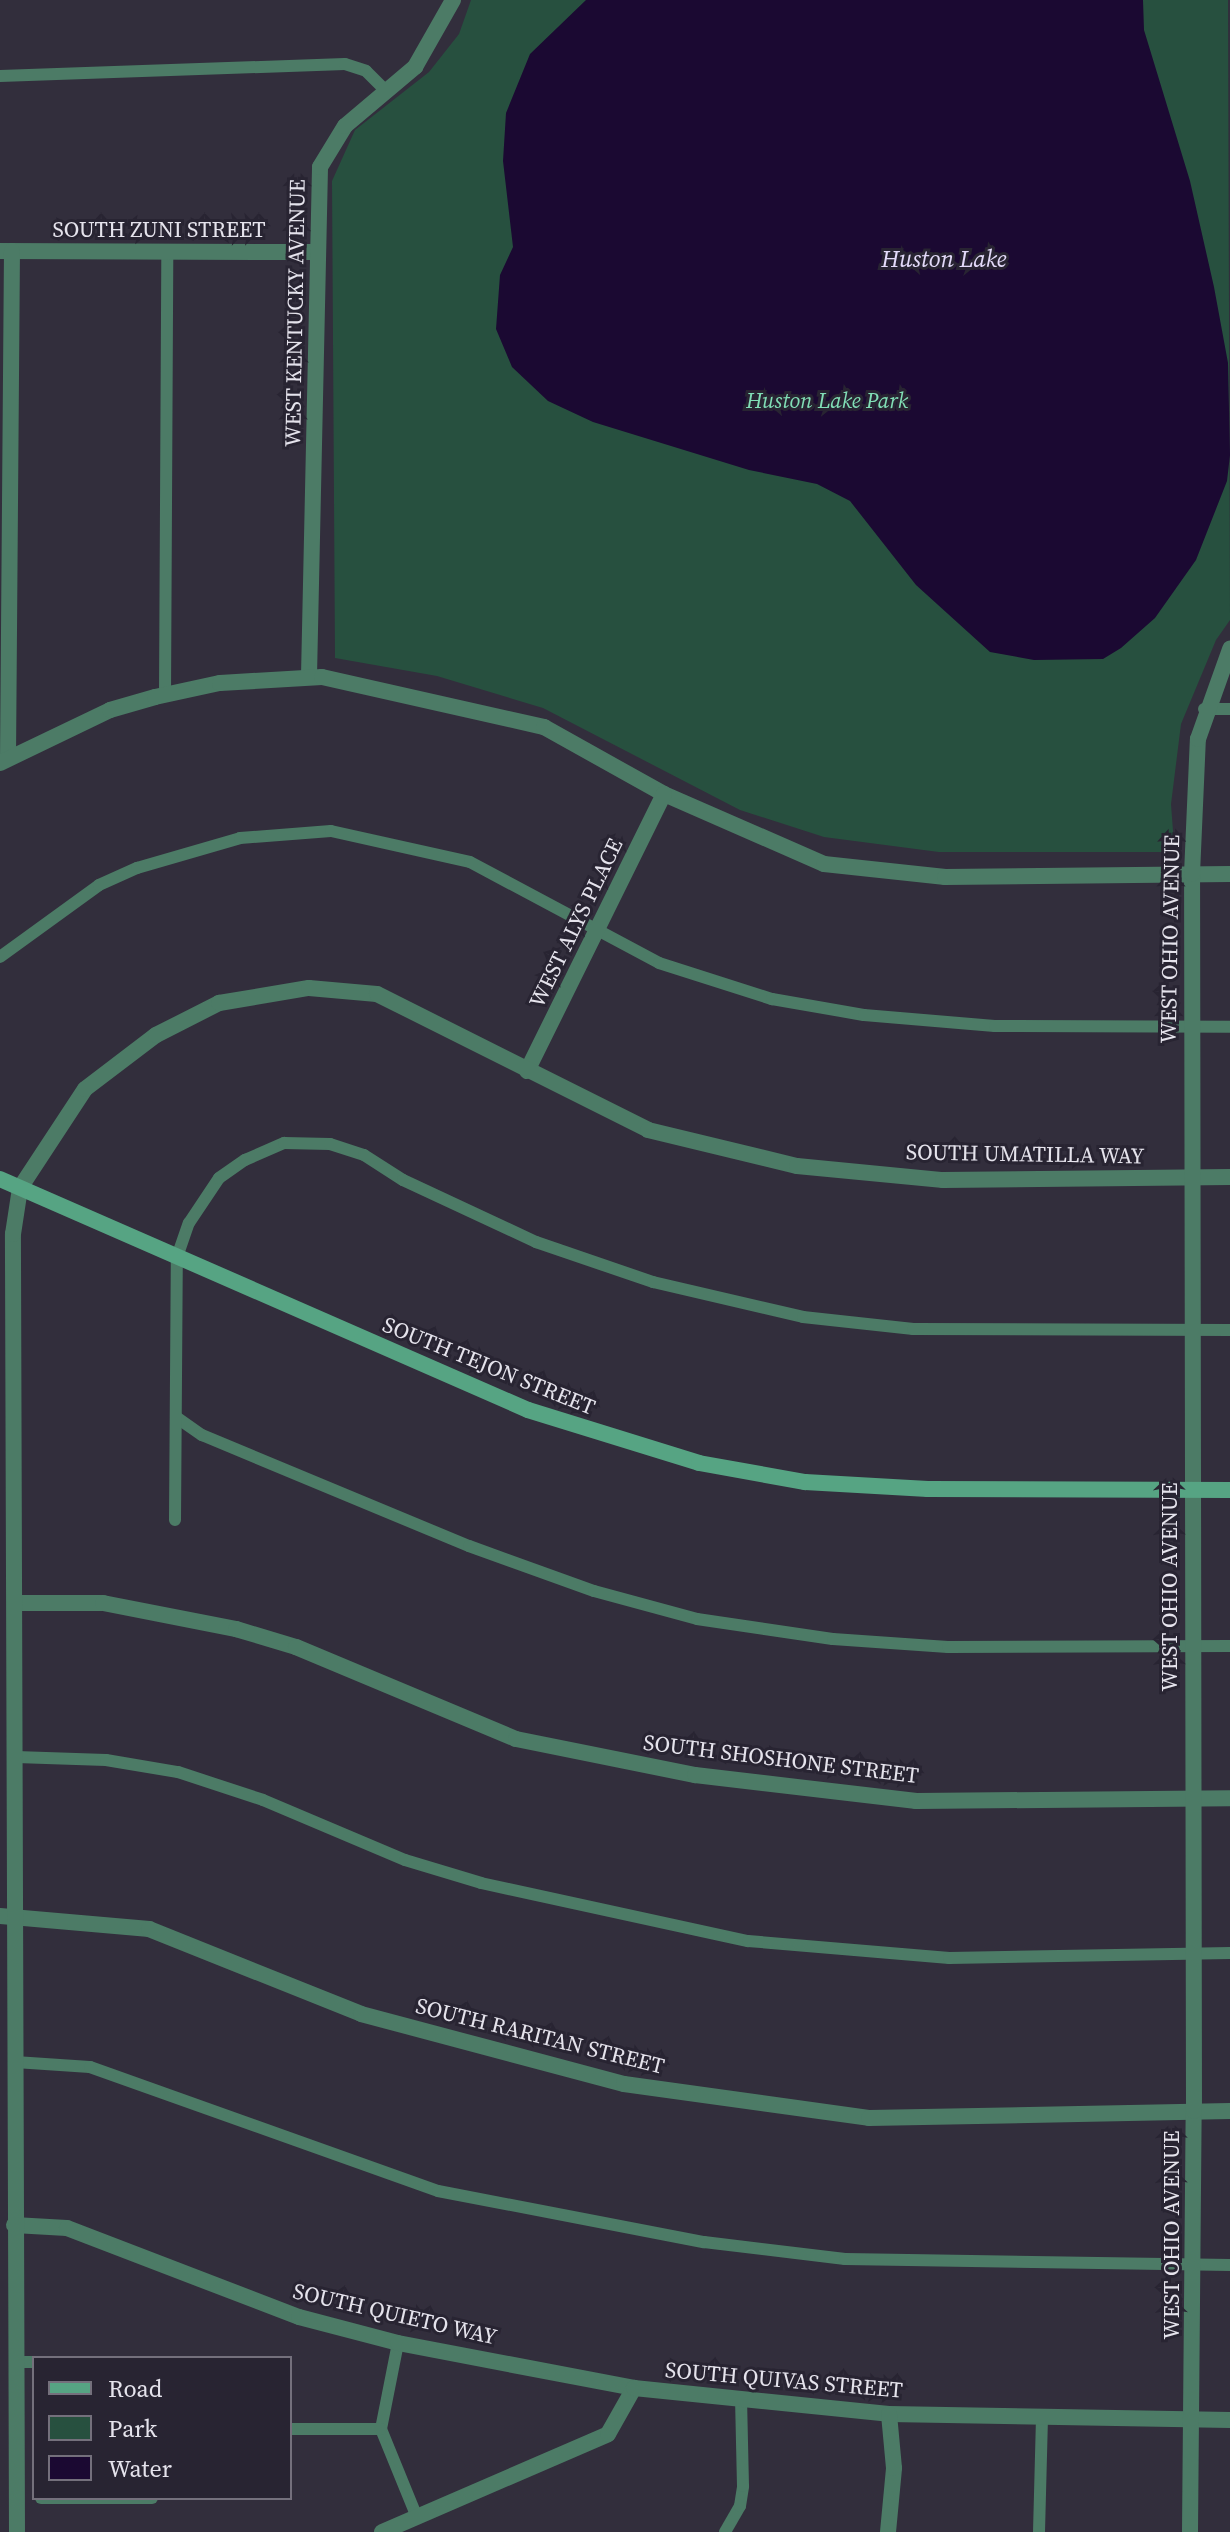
<!DOCTYPE html>
<html>
<head>
<meta charset="utf-8">
<style>
  body { margin:0 }
  #map { position:relative; width:1230px; height:2532px; overflow:hidden; background:#322e3c; font-family:"Source Serif 4",serif }
  div>[style] { position:absolute }
  [style*='--x'] { left:calc(var(--x)*1px); top:calc(var(--y)*1px); width:calc(var(--w)*1px); rotate:calc(var(--a)*1deg) }
  .green>* { inset:0; background:#27503f }
  .water>* { inset:0; background:#1b0932 }
  .lane>* { height:12px; margin:-6px; padding:0 6px; transform-origin:6px; border-radius:6px; background:#4c7b66 }
  .street>* { height:16px; margin:-8px; padding:0 8px; transform-origin:8px; border-radius:8px; background:#4c7b66 }
  .secondary>* { height:16px; margin:-8px; padding:0 8px; transform-origin:8px; border-radius:8px; background:#56a483 }
  span { translate:-50% -50%; white-space:nowrap; text-align:center; line-height:1.15; -webkit-text-stroke:6px #282432; paint-order:stroke }
  .street-label { font-size:22px; color:#e5e3ec }
  .park-label { font-size:22px; color:#81deb6; font-style:italic }
  .water-label { font-size:24px; color:#e3daf9; font-style:italic }
  .legend { position:absolute; left:32px; top:2356px; width:260px; height:144px; box-sizing:border-box; background:#282432; border:2px solid #74707c; margin:0; padding:10px 14px; list-style:none; font-size:24px; color:#e5e3ec }
  .legend li { display:flex; align-items:center; gap:16px; height:40px }
  .legend b { width:40px; border:2px solid #74707c }
</style>
</head>
<body>
<div id="map">
  <div class="green">
    <div style="clip-path:polygon(471px 0,1228px 0,1230px 620px,1216px 640px,1181px 724px,1171px 804px,1174px 844px,1167px 852px,939px 852px,824px 837px,740px 810px,543px 708px,437px 676px,335px 658px,332px 181px,355px 130px,429px 72px,459px 34px)"></div>
  </div>
  <div class="water">
    <div style="clip-path:polygon(586px 0,1143px 0,1144px 30px,1190px 181px,1214px 287px,1228px 363px,1230px 455px,1227px 481px,1196px 560px,1155px 618px,1121px 648px,1103px 659px,1034px 660px,990px 652px,916px 585px,850px 501px,817px 484px,749px 470px,593px 422px,548px 401px,512px 367px,496px 329px,500px 275px,513px 247px,503px 161px,506px 113px,530px 54px)"></div>
  </div>
  <div class="lane">
    <div style="--x:0;--y:76;--w:345;--a:-2"></div>
    <div style="--x:345;--y:64;--w:22;--a:18"></div>
    <div style="--x:366;--y:71;--w:28;--a:45"></div>
    <div style="--x:165;--y:695;--w:442;--a:-89.7"></div>
    <div style="--x:1204;--y:709;--w:26;--a:0"></div>
    <div style="--x:0;--y:957;--w:122;--a:-36"></div>
    <div style="--x:99;--y:885;--w:42;--a:-24.1"></div>
    <div style="--x:137;--y:868;--w:107;--a:-16.2"></div>
    <div style="--x:240;--y:838;--w:91;--a:-4.4"></div>
    <div style="--x:331;--y:831;--w:142;--a:12.6"></div>
    <div style="--x:470;--y:862;--w:214;--a:28.1"></div>
    <div style="--x:659;--y:963;--w:119;--a:17.7"></div>
    <div style="--x:772;--y:999;--w:93;--a:9.9"></div>
    <div style="--x:864;--y:1015;--w:131;--a:4.8"></div>
    <div style="--x:995;--y:1026;--w:235;--a:0.2"></div>
    <div style="--x:176;--y:1417;--w:32;--a:35"></div>
    <div style="--x:202;--y:1435;--w:289;--a:22.6"></div>
    <div style="--x:469;--y:1546;--w:133;--a:19.8"></div>
    <div style="--x:594;--y:1591;--w:107;--a:15.2"></div>
    <div style="--x:697;--y:1619;--w:137;--a:8.4"></div>
    <div style="--x:833;--y:1639;--w:115;--a:4"></div>
    <div style="--x:948;--y:1647;--w:282;--a:-0.2"></div>
    <div style="--x:175;--y:1520;--w:263;--a:-89.6"></div>
    <div style="--x:177;--y:1257;--w:36;--a:-71"></div>
    <div style="--x:189;--y:1223;--w:54;--a:-56.3"></div>
    <div style="--x:219;--y:1178;--w:32;--a:-35"></div>
    <div style="--x:245;--y:1160;--w:43;--a:-23.6"></div>
    <div style="--x:284;--y:1143;--w:46;--a:1.2"></div>
    <div style="--x:330;--y:1144;--w:36;--a:18"></div>
    <div style="--x:364;--y:1155;--w:46;--a:32.7"></div>
    <div style="--x:403;--y:1180;--w:147;--a:25"></div>
    <div style="--x:536;--y:1242;--w:124;--a:18.9"></div>
    <div style="--x:653;--y:1282;--w:154;--a:13.1"></div>
    <div style="--x:803;--y:1317;--w:111;--a:6.2"></div>
    <div style="--x:913;--y:1329;--w:317;--a:0.2"></div>
    <div style="--x:16;--y:1757;--w:90;--a:1.9"></div>
    <div style="--x:106;--y:1760;--w:73;--a:9.5"></div>
    <div style="--x:178;--y:1772;--w:89;--a:18.2"></div>
    <div style="--x:263;--y:1800;--w:154;--a:22.9"></div>
    <div style="--x:405;--y:1860;--w:79;--a:16.8"></div>
    <div style="--x:481;--y:1883;--w:273;--a:12.3"></div>
    <div style="--x:748;--y:1941;--w:202;--a:4.8"></div>
    <div style="--x:949;--y:1958;--w:281;--a:-1"></div>
    <div style="--x:15;--y:2062;--w:75;--a:3.8"></div>
    <div style="--x:90;--y:2067;--w:369;--a:19.6"></div>
    <div style="--x:438;--y:2191;--w:271;--a:10.9"></div>
    <div style="--x:704;--y:2242;--w:142;--a:6.9"></div>
    <div style="--x:845;--y:2259;--w:385;--a:0.9"></div>
    <div style="--x:398;--y:2343;--w:88;--a:101.2"></div>
    <div style="--x:381;--y:2429;--w:95;--a:67.8"></div>
    <div style="--x:15;--y:2362;--w:19;--a:0"></div>
    <div style="--x:290;--y:2429;--w:91;--a:0"></div>
    <div style="--x:41;--y:2498;--w:111;--a:0"></div>
    <div style="--x:725;--y:2532;--w:30;--a:-60"></div>
    <div style="--x:740;--y:2506;--w:20;--a:-81"></div>
    <div style="--x:743;--y:2486;--w:85;--a:-91.3"></div>
    <div style="--x:1039;--y:2532;--w:115;--a:-88.5"></div>
  </div>
  <div class="street">
    <div style="--x:0;--y:251;--w:318;--a:0.2"></div>
    <div style="--x:309;--y:676;--w:509;--a:-88.76"></div>
    <div style="--x:320;--y:167;--w:48;--a:-58.6"></div>
    <div style="--x:345;--y:126;--w:92;--a:-40.1"></div>
    <div style="--x:415;--y:67;--w:77;--a:-60.4"></div>
    <div style="--x:8;--y:758;--w:507;--a:-89.55"></div>
    <div style="--x:0;--y:763;--w:122;--a:-25.7"></div>
    <div style="--x:110;--y:710;--w:47;--a:-16.1"></div>
    <div style="--x:155;--y:697;--w:66;--a:-12.2"></div>
    <div style="--x:220;--y:683;--w:102;--a:-3.4"></div>
    <div style="--x:322;--y:677;--w:228;--a:12.7"></div>
    <div style="--x:544;--y:727;--w:137;--a:29.2"></div>
    <div style="--x:664;--y:794;--w:175;--a:23.6"></div>
    <div style="--x:824;--y:864;--w:122;--a:6.1"></div>
    <div style="--x:945;--y:877;--w:285;--a:-0.6"></div>
    <div style="--x:527;--y:1071;--w:309;--a:-63.7"></div>
    <div style="--x:16;--y:1603;--w:87;--a:0"></div>
    <div style="--x:103;--y:1603;--w:136;--a:11.1"></div>
    <div style="--x:236;--y:1629;--w:63;--a:16.7"></div>
    <div style="--x:296;--y:1647;--w:238;--a:22.7"></div>
    <div style="--x:516;--y:1739;--w:183;--a:11.4"></div>
    <div style="--x:695;--y:1775;--w:223;--a:6.7"></div>
    <div style="--x:916;--y:1801;--w:314;--a:-0.5"></div>
    <div style="--x:0;--y:1916;--w:150;--a:5"></div>
    <div style="--x:149;--y:1929;--w:228;--a:21.8"></div>
    <div style="--x:361;--y:2014;--w:272;--a:14.9"></div>
    <div style="--x:624;--y:2084;--w:247;--a:7.9"></div>
    <div style="--x:869;--y:2118;--w:361;--a:-1.1"></div>
    <div style="--x:14;--y:2225;--w:53;--a:3.2"></div>
    <div style="--x:67;--y:2228;--w:248;--a:21"></div>
    <div style="--x:299;--y:2317;--w:102;--a:14.7"></div>
    <div style="--x:398;--y:2343;--w:240;--a:10.8"></div>
    <div style="--x:17;--y:2532;--w:1298;--a:-90.18"></div>
    <div style="--x:13;--y:1234;--w:47;--a:-81.3"></div>
    <div style="--x:20;--y:1188;--w:118;--a:-56.7"></div>
    <div style="--x:85;--y:1089;--w:89;--a:-37.3"></div>
    <div style="--x:156;--y:1035;--w:71;--a:-26.9"></div>
    <div style="--x:219;--y:1003;--w:91;--a:-9.5"></div>
    <div style="--x:309;--y:988;--w:68;--a:5"></div>
    <div style="--x:377;--y:994;--w:303;--a:26.6"></div>
    <div style="--x:648;--y:1130;--w:153;--a:13.6"></div>
    <div style="--x:797;--y:1166;--w:147;--a:5.5"></div>
    <div style="--x:943;--y:1180;--w:287;--a:-0.6"></div>
    <div style="--x:382;--y:2532;--w:246;--a:-23.4"></div>
    <div style="--x:608;--y:2434;--w:53;--a:-60.5"></div>
    <div style="--x:634;--y:2388;--w:256;--a:5.8"></div>
    <div style="--x:889;--y:2414;--w:341;--a:1"></div>
    <div style="--x:888;--y:2532;--w:64;--a:-84.6"></div>
    <div style="--x:894;--y:2468;--w:54;--a:-95.3"></div>
    <div style="--x:1190;--y:2532;--w:421;--a:-89.5"></div>
    <div style="--x:1194;--y:2111;--w:1237;--a:-90.09"></div>
    <div style="--x:1192;--y:874;--w:135;--a:-87.5"></div>
    <div style="--x:1198;--y:739;--w:96;--a:-70.4"></div>
  </div>
  <div class="secondary">
    <div style="--x:0;--y:1179;--w:576;--a:23.63"></div>
    <div style="--x:528;--y:1410;--w:179;--a:17.2"></div>
    <div style="--x:699;--y:1463;--w:108;--a:10.2"></div>
    <div style="--x:805;--y:1482;--w:123;--a:3.3"></div>
    <div style="--x:928;--y:1489;--w:302;--a:0.2"></div>
  </div>
  <div class="street-label">
    <span style="left:159px;top:230px">SOUTH ZUNI STREET</span>
    <span style="left:295px;top:313px;rotate:-89deg">WEST KENTUCKY AVENUE</span>
    <span style="left:576px;top:923px;rotate:-64deg">WEST ALYS PLACE</span>
    <span style="left:1170px;top:939px;rotate:-89deg">WEST OHIO AVENUE</span>
    <span style="left:1025px;top:1154px;rotate:1deg">SOUTH UMATILLA WAY</span>
    <span style="left:489px;top:1366px;rotate:22deg">SOUTH TEJON STREET</span>
    <span style="left:1170px;top:1587px;rotate:-90deg">WEST OHIO AVENUE</span>
    <span style="left:781px;top:1759px;rotate:7deg">SOUTH SHOSHONE STREET</span>
    <span style="left:540px;top:2036px;rotate:14deg">SOUTH RARITAN STREET</span>
    <span style="left:1172px;top:2235px;rotate:-90deg">WEST OHIO AVENUE</span>
    <span style="left:395px;top:2314px;rotate:13deg">SOUTH QUIETO WAY</span>
    <span style="left:784px;top:2380px;rotate:5deg">SOUTH QUIVAS STREET</span>
  </div>
  <div class="park-label">
    <span style="left:827px;top:401px">Huston Lake Park</span>
  </div>
  <div class="water-label">
    <span style="left:944px;top:259px">Huston Lake</span>
  </div>
  <ul class="legend">
  <li><b style="height:10px;background:#56a483"></b>Road</li>
  <li><b style="height:22px;background:#27503f"></b>Park</li>
  <li><b style="height:22px;background:#1b0932"></b>Water</li>
  </ul>
</div>
</body>
</html>
